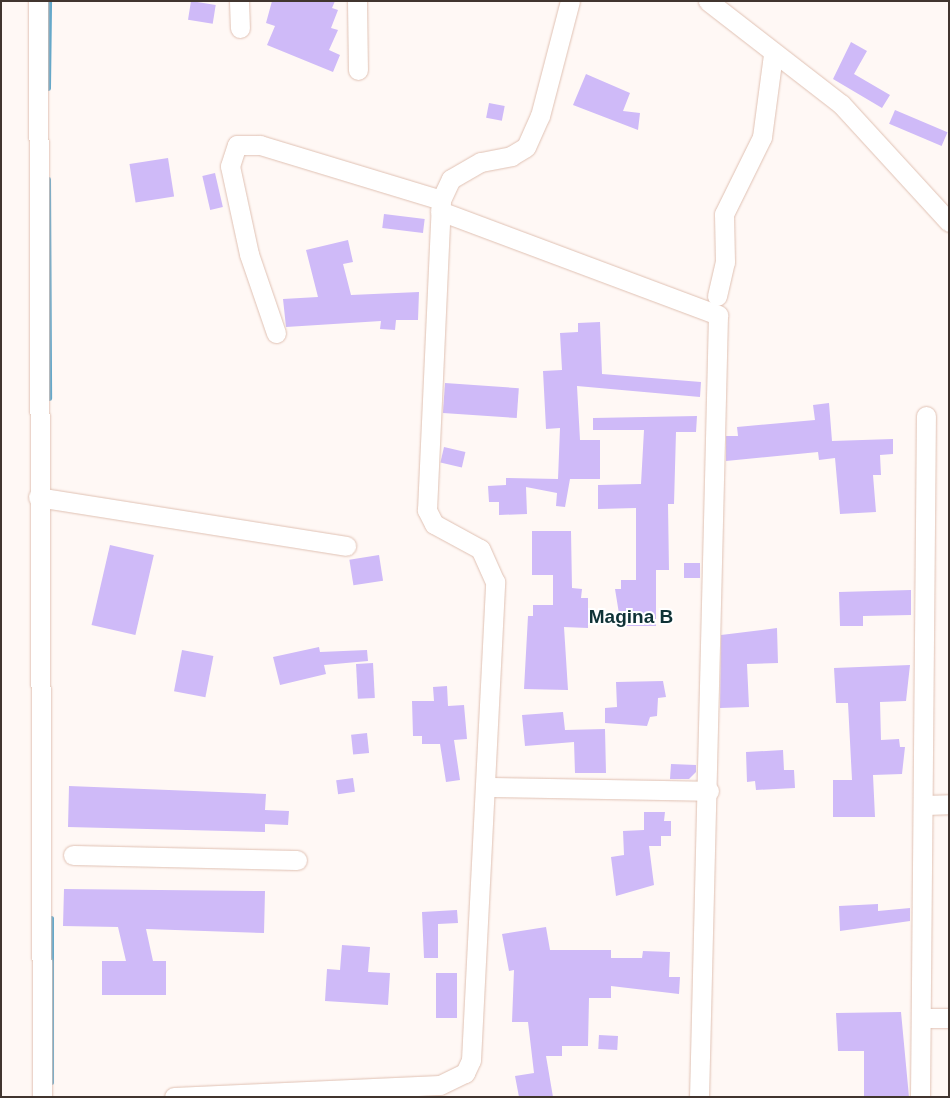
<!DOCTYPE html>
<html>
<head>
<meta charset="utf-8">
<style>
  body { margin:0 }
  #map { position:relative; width:950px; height:1098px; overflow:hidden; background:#fff8f5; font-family:Arial,sans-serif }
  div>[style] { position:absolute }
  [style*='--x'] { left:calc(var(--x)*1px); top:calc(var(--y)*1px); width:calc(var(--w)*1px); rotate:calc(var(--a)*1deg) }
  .stream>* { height:5px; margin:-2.5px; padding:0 2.5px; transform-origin:2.5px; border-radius:2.5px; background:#60a7cb }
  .building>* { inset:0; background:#cfbaf8; transform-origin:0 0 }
  .roads { filter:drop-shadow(0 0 1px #e0c1b3) drop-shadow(0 0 1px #e0c1b3) }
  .minor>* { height:19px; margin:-9.5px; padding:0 9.5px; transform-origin:9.5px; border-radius:9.5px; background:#fff }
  span { translate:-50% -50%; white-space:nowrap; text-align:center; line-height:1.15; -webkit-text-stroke:4px #fff; paint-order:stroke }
  .quarter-label { font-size:19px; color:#0f3236; font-weight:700 }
  .frame { position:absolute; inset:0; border:2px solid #41352f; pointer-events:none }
</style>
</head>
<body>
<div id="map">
  <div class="stream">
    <div style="--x:48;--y:88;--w:87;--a:-89.3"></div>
    <div style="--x:48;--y:179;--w:219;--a:89.7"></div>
    <div style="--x:51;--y:918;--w:164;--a:90"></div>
  </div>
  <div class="building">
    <div style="left:191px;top:1px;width:25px;height:19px;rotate:9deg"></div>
    <div style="clip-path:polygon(272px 1px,335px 1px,332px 8px,338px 10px,331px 28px,338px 30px,329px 50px,340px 55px,333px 72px,267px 45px,275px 26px,266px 23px)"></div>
    <div style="clip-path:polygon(851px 42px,867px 51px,854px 74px,890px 95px,882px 108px,833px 79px)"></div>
    <div style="clip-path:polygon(586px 74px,630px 93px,623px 111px,640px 113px,638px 130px,573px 105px)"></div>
    <div style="left:489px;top:103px;width:16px;height:15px;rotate:11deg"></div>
    <div style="left:895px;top:110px;width:57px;height:15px;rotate:23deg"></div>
    <div style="left:168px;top:158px;width:39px;height:39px;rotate:81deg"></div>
    <div style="left:215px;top:173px;width:35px;height:13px;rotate:77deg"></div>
    <div style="left:384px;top:214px;width:41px;height:14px;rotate:7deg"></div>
    <div style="clip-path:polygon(348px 240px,353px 262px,343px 264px,351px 295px,419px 292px,418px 320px,396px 320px,395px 330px,380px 329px,381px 321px,286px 327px,283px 299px,318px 297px,306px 250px)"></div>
    <div style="clip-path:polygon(600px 322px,602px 374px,701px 382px,700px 397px,577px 386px,580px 440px,600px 440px,600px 479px,570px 479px,565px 507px,556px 506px,557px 493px,526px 487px,527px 514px,499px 515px,499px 502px,489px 502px,488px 486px,506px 485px,506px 478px,558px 479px,560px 428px,546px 429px,543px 371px,562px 370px,560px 333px,578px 332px,578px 323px)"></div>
    <div style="left:445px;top:383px;width:74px;height:30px;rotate:4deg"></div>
    <div style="clip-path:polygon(829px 403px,832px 441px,893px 439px,893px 454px,880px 455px,881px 475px,873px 475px,876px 512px,840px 514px,835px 458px,819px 460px,818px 452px,726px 461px,726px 436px,738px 436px,737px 427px,815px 420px,813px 405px)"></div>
    <div style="clip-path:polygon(697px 416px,696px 432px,676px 432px,674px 504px,668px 504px,669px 570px,656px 570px,656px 626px,621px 626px,615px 589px,621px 589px,621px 580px,636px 580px,636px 508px,598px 509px,598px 485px,641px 484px,644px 430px,593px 430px,593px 418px)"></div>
    <div style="left:444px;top:447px;width:22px;height:16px;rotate:13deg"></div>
    <div style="clip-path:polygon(532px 531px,571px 531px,572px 588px,582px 589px,581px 598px,588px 598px,588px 628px,564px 627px,568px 690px,524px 689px,528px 616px,533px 616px,533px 605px,553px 605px,553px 575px,532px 575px)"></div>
    <div style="left:110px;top:545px;width:45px;height:82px;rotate:13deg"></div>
    <div style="left:379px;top:555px;width:26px;height:30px;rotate:81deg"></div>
    <div style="left:700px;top:563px;width:15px;height:16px;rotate:90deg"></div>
    <div style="clip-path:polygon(911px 590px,911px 615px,863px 616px,863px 626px,840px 626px,839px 592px)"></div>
    <div style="clip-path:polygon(777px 628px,778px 663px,747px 664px,749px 707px,720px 708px,721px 635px)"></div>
    <div style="clip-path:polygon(319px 647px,320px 652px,367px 650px,368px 661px,324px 665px,326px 674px,280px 685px,273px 657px)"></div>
    <div style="left:182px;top:650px;width:32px;height:42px;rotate:11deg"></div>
    <div style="left:373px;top:663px;width:35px;height:17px;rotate:87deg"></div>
    <div style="clip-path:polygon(910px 665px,906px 701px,880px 702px,881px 740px,899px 739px,900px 747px,905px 747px,902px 774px,873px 775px,875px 817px,833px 817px,833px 780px,852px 780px,848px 703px,836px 703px,834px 668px)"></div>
    <div style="clip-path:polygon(663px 681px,666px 697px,658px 698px,657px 716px,650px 717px,647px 726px,605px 723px,605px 708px,617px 707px,616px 682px)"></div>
    <div style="clip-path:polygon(447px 686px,448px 706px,464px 705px,467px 739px,454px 740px,460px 780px,446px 782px,440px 744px,422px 744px,422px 736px,413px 736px,412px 701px,434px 701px,433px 687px)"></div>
    <div style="clip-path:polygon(563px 712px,565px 730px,605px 729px,606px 773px,575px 773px,574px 742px,525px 746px,522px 715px)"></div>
    <div style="left:367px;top:733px;width:20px;height:16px;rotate:84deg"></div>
    <div style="clip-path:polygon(783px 750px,784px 770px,794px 770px,795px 788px,756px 790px,755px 781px,747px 782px,746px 752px)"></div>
    <div style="clip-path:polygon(671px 764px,696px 765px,696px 772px,689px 779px,670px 779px)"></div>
    <div style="left:353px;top:778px;width:14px;height:17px;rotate:82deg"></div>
    <div style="clip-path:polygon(69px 786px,266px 794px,265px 810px,289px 811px,288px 825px,265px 824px,265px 832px,68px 827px)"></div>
    <div style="clip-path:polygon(644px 812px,665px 812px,664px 821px,671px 821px,671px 836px,661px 836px,661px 846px,649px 846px,654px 885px,616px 896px,611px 857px,624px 855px,623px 831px,644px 830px)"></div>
    <div style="clip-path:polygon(64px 889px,265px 891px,264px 933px,146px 929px,153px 961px,166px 961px,166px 995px,102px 995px,102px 961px,126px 961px,118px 927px,63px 926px)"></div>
    <div style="clip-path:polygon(878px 904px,878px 911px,910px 908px,910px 921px,840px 931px,839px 906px)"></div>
    <div style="clip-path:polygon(457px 910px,458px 923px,438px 924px,438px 958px,424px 958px,422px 912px)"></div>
    <div style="clip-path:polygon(546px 927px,550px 950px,611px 950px,611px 958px,642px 958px,643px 951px,670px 952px,669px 977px,680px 977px,679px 994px,611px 986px,611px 998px,589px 998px,588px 1046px,562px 1046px,562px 1056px,546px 1056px,553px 1097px,519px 1097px,515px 1076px,534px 1073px,528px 1022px,512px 1022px,514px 970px,509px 971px,502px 934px)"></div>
    <div style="clip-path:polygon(342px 945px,370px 947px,368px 972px,390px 973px,388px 1005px,325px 1001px,327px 969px,340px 970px)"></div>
    <div style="left:436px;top:973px;width:21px;height:45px"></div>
    <div style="clip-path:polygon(901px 1012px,909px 1097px,864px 1097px,864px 1051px,838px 1051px,836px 1013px)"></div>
    <div style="left:599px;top:1035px;width:19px;height:14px;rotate:3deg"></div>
  </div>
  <div class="roads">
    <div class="minor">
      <div style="--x:38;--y:1;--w:1096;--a:89.79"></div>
      <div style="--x:239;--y:1;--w:27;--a:88"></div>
      <div style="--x:357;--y:1;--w:69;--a:89.2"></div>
      <div style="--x:708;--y:1;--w:168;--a:37.8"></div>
      <div style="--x:841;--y:104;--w:160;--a:47.5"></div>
      <div style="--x:440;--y:211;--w:297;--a:20.5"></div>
      <div style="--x:718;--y:315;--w:782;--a:91.39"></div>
      <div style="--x:717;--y:296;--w:35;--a:-77"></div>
      <div style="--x:725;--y:262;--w:48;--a:-91.2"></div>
      <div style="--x:724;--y:214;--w:86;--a:-63.7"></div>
      <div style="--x:762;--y:137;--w:83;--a:-82.4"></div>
      <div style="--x:276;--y:333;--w:83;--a:-108.9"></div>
      <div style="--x:249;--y:254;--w:90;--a:-102.2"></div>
      <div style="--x:230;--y:166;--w:22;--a:-72"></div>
      <div style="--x:237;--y:145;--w:23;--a:0"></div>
      <div style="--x:260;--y:145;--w:189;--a:16.9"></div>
      <div style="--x:38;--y:497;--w:312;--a:9"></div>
      <div style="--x:488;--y:787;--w:221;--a:1"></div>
      <div style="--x:925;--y:805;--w:24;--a:-2"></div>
      <div style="--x:73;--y:855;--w:224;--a:1.3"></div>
      <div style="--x:921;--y:1018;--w:28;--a:0"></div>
      <div style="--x:174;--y:1097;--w:266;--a:-2.6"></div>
      <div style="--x:440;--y:1085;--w:28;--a:-26"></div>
      <div style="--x:465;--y:1073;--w:14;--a:-65"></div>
      <div style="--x:471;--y:1060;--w:479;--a:-87.1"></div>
      <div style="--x:495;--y:582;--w:36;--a:-114"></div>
      <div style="--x:480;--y:549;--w:52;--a:-151.5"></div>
      <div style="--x:434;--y:524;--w:16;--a:-117"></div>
      <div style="--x:427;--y:510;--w:310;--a:-87.4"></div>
      <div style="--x:441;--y:200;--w:23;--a:-65"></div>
      <div style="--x:451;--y:179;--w:34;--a:-30"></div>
      <div style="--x:481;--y:162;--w:31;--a:-11"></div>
      <div style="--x:511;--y:156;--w:17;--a:-31"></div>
      <div style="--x:526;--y:147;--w:34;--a:-66"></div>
      <div style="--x:540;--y:116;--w:119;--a:-75.4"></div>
      <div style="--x:920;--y:1097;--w:681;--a:-89.5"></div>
    </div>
  </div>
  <div class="quarter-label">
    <span style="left:631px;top:617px">Magina B</span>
  </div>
  <div class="frame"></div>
</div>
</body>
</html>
